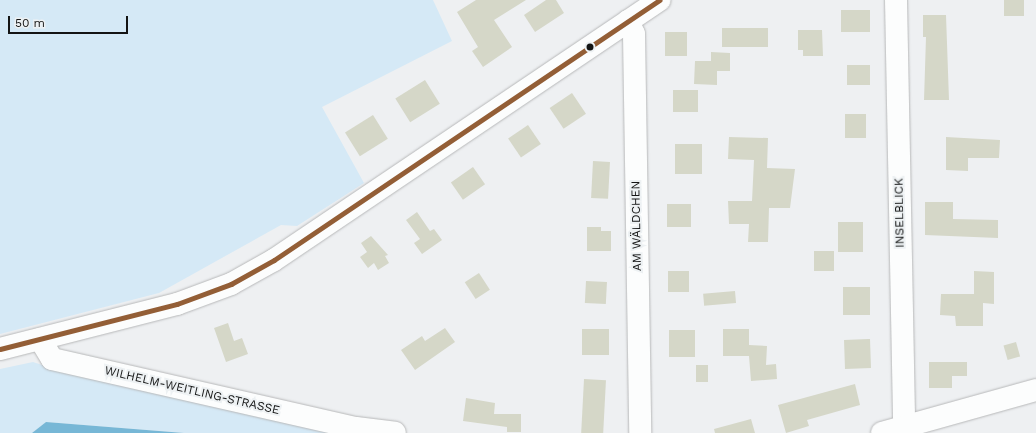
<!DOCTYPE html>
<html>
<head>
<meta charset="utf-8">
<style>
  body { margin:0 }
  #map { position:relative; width:1036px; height:433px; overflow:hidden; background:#eef0f2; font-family:"Work Sans",sans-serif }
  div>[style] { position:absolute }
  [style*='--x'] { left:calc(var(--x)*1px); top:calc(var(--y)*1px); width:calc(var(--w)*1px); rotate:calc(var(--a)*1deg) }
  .green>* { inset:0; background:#d5e9f6 }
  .water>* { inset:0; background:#77b7d6 }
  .building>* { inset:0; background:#d5d7c8; transform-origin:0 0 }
  .roads { filter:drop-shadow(0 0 1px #b7b8b9) drop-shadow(0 0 1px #b7b8b9) }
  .minor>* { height:22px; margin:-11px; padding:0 11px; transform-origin:11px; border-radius:11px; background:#fcfdfd }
  .bus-1>* { height:5px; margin:-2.5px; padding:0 2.5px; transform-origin:2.5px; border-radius:2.5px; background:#935e36 }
  .dots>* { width:11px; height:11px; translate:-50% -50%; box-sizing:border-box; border:2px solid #edf1f3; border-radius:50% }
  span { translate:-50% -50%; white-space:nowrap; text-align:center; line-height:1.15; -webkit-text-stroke:4px #edf1f3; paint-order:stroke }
  .street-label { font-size:12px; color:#131414 }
  .scale { position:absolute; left:8px; top:16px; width:120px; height:18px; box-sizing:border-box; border:2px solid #131414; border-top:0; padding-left:5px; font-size:12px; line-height:14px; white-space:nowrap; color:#131414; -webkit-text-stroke:3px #edf1f3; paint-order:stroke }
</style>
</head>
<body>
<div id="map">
  <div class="green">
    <div style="clip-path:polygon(0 0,433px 0,452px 41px,322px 107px,364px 183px,297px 226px,281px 225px,159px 293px,0 334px)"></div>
    <div style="clip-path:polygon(33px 362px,69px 374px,138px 384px,342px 433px,184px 433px,46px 422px,32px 433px,0 433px,0 369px)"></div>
  </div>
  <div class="water">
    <div style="clip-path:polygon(46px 422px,184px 433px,32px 433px)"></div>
  </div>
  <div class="building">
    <div style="clip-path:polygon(476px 0,526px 0,494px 20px,512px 47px,483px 67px,472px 51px,478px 47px,457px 12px)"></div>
    <div style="clip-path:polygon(546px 0,556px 0,564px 13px,535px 32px,524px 15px)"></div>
    <div style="left:1004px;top:0;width:20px;height:16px"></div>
    <div style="left:841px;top:10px;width:29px;height:22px"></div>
    <div style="clip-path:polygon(923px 15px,946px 15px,949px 100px,924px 100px,926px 37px,923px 37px)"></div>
    <div style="left:722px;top:28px;width:46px;height:19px"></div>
    <div style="clip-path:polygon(798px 30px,822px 30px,823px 56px,803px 56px,803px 50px,798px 50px)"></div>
    <div style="left:665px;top:32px;width:22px;height:24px"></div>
    <div style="clip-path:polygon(711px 52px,730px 53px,730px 71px,717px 71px,717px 85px,694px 84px,695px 61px,711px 61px)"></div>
    <div style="left:870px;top:65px;width:20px;height:23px;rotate:90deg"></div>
    <div style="left:425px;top:80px;width:28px;height:35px;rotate:58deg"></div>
    <div style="left:698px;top:90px;width:22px;height:25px;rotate:90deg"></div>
    <div style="left:572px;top:93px;width:25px;height:27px;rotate:56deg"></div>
    <div style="left:845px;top:114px;width:21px;height:24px"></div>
    <div style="left:373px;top:115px;width:28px;height:33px;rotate:58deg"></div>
    <div style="left:528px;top:125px;width:23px;height:24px;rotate:56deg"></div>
    <div style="clip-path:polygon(729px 137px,768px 138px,767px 168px,795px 169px,790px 208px,769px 208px,768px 242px,748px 242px,749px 224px,729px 224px,728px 201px,752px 201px,754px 160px,728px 159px)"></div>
    <div style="clip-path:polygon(946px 137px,1000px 140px,999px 158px,968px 158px,968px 171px,946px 170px)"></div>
    <div style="left:702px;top:144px;width:30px;height:27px;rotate:90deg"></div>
    <div style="left:593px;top:161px;width:17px;height:37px;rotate:3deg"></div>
    <div style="left:473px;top:167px;width:21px;height:27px;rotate:55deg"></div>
    <div style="clip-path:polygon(925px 202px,953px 202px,953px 219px,998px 220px,998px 238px,925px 235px)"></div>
    <div style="left:691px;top:204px;width:23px;height:24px;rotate:90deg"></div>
    <div style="clip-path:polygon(417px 212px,430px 231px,434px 229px,442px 240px,422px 254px,414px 243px,420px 239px,406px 220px)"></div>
    <div style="left:838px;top:222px;width:25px;height:30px"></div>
    <div style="clip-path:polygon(587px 227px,601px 227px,601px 231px,611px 231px,611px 251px,587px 251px)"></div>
    <div style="clip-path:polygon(371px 236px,388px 255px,385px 256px,389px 263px,378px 270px,374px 263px,368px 268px,360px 257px,367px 252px,361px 243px)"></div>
    <div style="left:814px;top:251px;width:20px;height:20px"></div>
    <div style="left:668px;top:271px;width:21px;height:21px"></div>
    <div style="clip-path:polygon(974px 271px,994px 272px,994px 304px,983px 303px,983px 326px,956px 326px,955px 316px,940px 315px,941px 294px,974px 294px)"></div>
    <div style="left:479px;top:273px;width:20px;height:17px;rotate:57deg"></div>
    <div style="left:586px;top:281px;width:21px;height:22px;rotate:3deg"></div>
    <div style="left:843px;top:287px;width:27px;height:28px"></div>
    <div style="left:735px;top:291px;width:12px;height:32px;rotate:85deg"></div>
    <div style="clip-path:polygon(228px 323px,234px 341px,242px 338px,248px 354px,226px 362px,214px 328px)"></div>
    <div style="clip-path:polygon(445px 328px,455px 342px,415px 370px,401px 350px,422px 336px,425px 341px)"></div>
    <div style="left:582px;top:329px;width:27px;height:26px"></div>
    <div style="clip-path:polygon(723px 329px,749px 329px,749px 345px,767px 346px,766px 365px,776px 364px,777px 379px,751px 381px,749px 356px,723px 356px)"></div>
    <div style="left:669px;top:330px;width:26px;height:27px"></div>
    <div style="clip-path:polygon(868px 339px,870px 339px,871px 368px,845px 369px,844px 340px)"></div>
    <div style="left:1016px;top:342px;width:15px;height:13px;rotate:74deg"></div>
    <div style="clip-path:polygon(929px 362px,967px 362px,967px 376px,952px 376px,952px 388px,929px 388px)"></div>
    <div style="left:696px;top:365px;width:12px;height:17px"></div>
    <div style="left:584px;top:379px;width:22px;height:54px;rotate:3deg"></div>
    <div style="clip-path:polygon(855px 384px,860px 405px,807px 420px,809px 426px,786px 433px,778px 405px)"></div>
    <div style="clip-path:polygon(466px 398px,495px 403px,494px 414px,521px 414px,521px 432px,507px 432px,507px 427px,463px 421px)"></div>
    <div style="clip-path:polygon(751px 419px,755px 433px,715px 433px,714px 429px)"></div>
  </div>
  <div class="roads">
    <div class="minor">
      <div style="--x:896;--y:0;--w:427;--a:88.9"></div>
      <div style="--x:628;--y:21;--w:14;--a:65"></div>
      <div style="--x:634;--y:34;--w:399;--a:89.1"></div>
      <div style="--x:40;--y:339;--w:23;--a:59"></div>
      <div style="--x:52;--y:359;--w:312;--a:12.8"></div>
      <div style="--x:356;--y:428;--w:39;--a:7"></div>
      <div style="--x:0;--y:349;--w:183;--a:-14.3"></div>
      <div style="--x:177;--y:304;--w:58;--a:-20.3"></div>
      <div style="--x:231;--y:284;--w:49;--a:-29.2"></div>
      <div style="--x:274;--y:260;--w:465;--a:-34"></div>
      <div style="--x:882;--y:433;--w:160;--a:-15.6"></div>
    </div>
  </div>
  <div class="bus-1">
    <div style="--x:0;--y:349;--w:183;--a:-14.3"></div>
    <div style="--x:177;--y:304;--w:58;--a:-20.3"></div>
    <div style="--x:231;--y:284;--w:49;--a:-29.2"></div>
    <div style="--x:274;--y:260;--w:465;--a:-34"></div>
  </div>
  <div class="dots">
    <div style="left:590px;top:47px;background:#131414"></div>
  </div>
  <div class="street-label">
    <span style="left:900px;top:213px;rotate:-91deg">INSELBLICK</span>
    <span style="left:637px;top:226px;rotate:-91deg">AM WÄLDCHEN</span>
    <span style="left:192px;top:391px;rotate:13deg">WILHELM-WEITLING-STRASSE</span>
  </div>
  <div class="scale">50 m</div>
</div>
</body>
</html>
